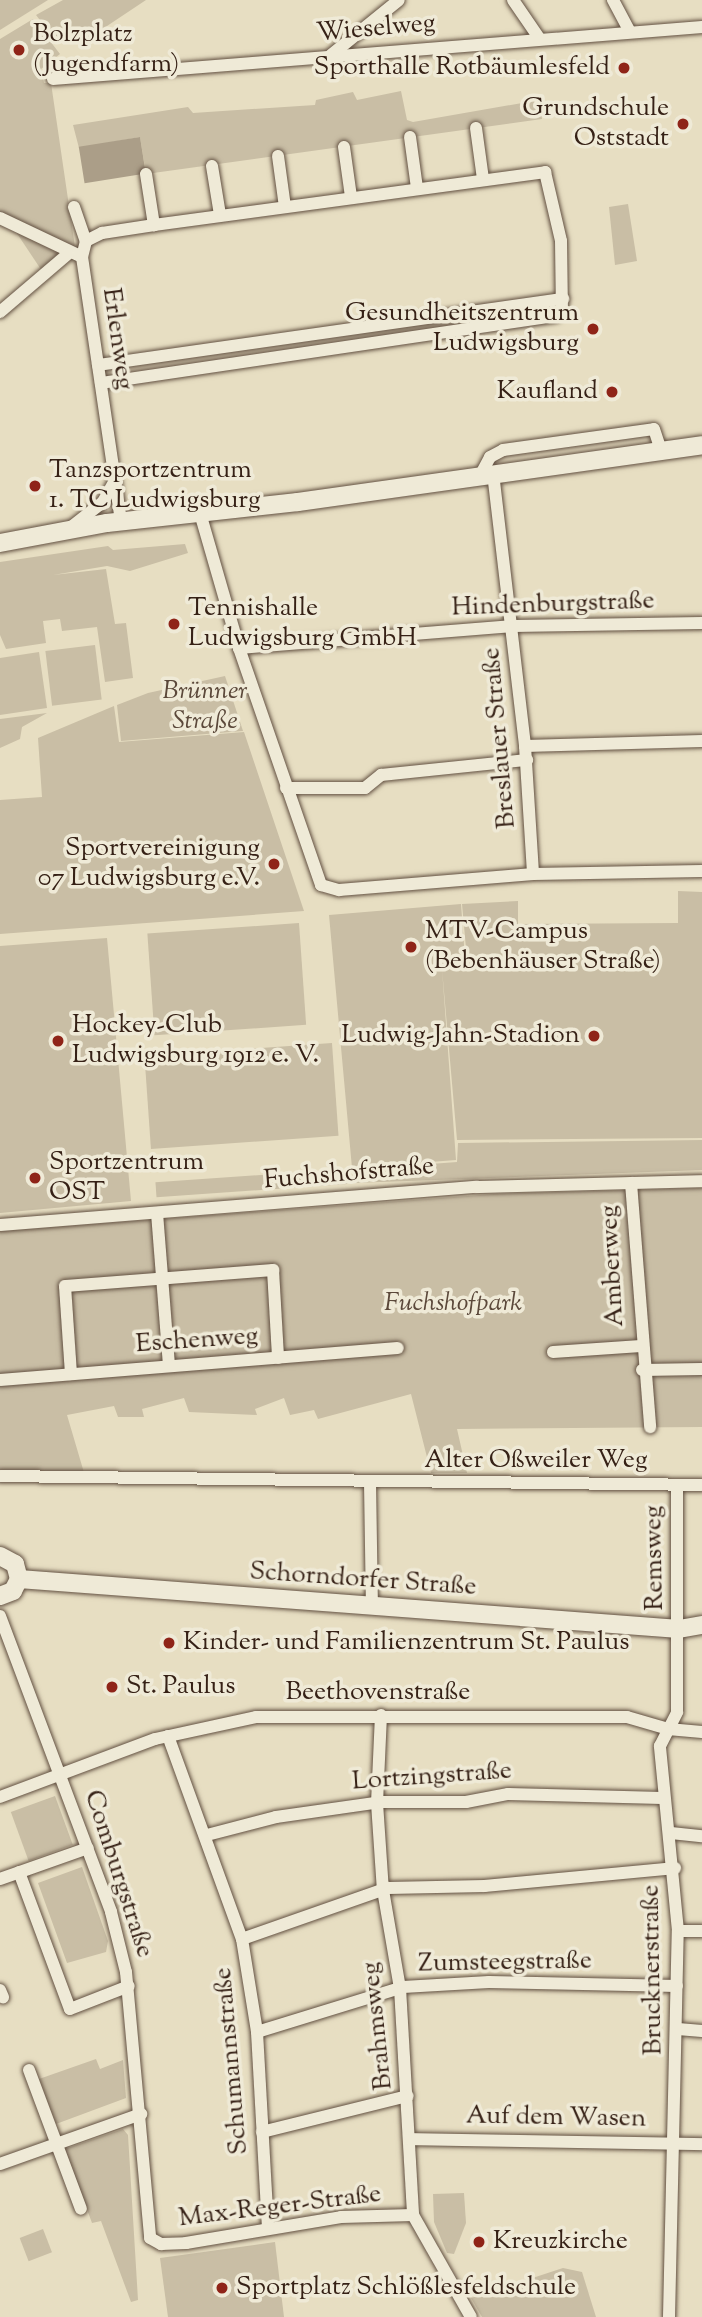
<!DOCTYPE html>
<html>
<head>
<meta charset="utf-8">
<style>
  body { margin:0 }
  #map { position:relative; width:702px; height:2317px; overflow:hidden; background:#e7dec2; font-family:"Sorts Mill Goudy",serif }
  div>[style] { position:absolute }
  [style*='--x'] { left:calc(var(--x)*1px); top:calc(var(--y)*1px); width:calc(var(--w)*1px); rotate:calc(var(--a)*1deg) }
  .green>* { inset:0; background:#c9bea5; transform-origin:0 0 }
  .water>* { inset:0; background:#ab9e88; transform-origin:0 0 }
  .roads { filter:drop-shadow(0 0 2px #625041) drop-shadow(0 0 2px #625041) }
  .minor>* { height:12px; margin:-6px; padding:0 6px; transform-origin:6px; border-radius:6px; background:#efead7 }
  .secondary>* { height:18px; margin:-9px; padding:0 9px; transform-origin:9px; border-radius:9px; background:#efead7 }
  .dots>* { width:19px; height:19px; translate:-50% -50%; box-sizing:border-box; border:4px solid #efead7; border-radius:50% }
  span { translate:-50% -50%; white-space:nowrap; text-align:center; line-height:1.15; -webkit-text-stroke:7px #efead7; paint-order:stroke }
  .street-label { font-size:26px; color:#362116 }
  .poi-label { font-size:26px; color:#362116 }
  .left { translate:0 -50%; text-align:left }
  .right { translate:-100% -50%; text-align:right }
  .park-label { font-size:26px; color:#5b483a; font-style:italic }
</style>
</head>
<body>
<div id="map">
  <div class="green">
    <div style="clip-path:polygon(0 0,48px 0,0 30px)"></div>
    <div style="clip-path:polygon(63px 0,146px 0,80px 44px,69px 35px,53px 37px,36px 15px)"></div>
    <div style="clip-path:polygon(33px 19px,60px 54px,41px 69px,44px 83px,51px 83px,75px 247px,0 214px,0 39px)"></div>
    <div style="clip-path:polygon(401px 91px,407px 120px,413px 122px,539px 100px,542px 119px,146px 174px,140px 137px,79px 148px,73px 125px,188px 107px,193px 113px,315px 105px,316px 100px,353px 92px,357px 100px)"></div>
    <div style="clip-path:polygon(628px 204px,637px 261px,615px 265px,609px 207px)"></div>
    <div style="clip-path:polygon(16px 232px,57px 252px,58px 263px,44px 274px)"></div>
    <div style="clip-path:polygon(185px 544px,188px 553px,130px 571px,107px 566px,53px 575px,106px 569px,115px 624px,126px 623px,133px 678px,105px 682px,97px 627px,62px 631px,60px 619px,43px 621px,46px 643px,6px 649px,0 635px,0 562px,108px 546px,113px 550px)"></div>
    <div style="left:95px;top:645px;width:55px;height:50px;rotate:83deg"></div>
    <div style="clip-path:polygon(39px 652px,47px 708px,0 715px,0 658px)"></div>
    <div style="clip-path:polygon(225px 676px,243px 731px,121px 741px,117px 705px,148px 693px)"></div>
    <div style="clip-path:polygon(114px 706px,119px 742px,244px 732px,304px 911px,0 934px,0 800px,42px 797px,38px 738px)"></div>
    <div style="clip-path:polygon(47px 713px,22px 727px,20px 739px,0 748px,0 719px)"></div>
    <div style="clip-path:polygon(678px 891px,702px 892px,702px 1138px,457px 1140px,442px 969px,456px 1160px,352px 1168px,329px 915px,461px 904px,465px 958px,452px 965px,467px 959px,462px 904px,518px 901px,518px 924px,678px 923px)"></div>
    <div style="left:299px;top:923px;width:102px;height:152px;rotate:86deg"></div>
    <div style="clip-path:polygon(107px 938px,131px 1201px,0 1213px,0 946px)"></div>
    <div style="left:332px;top:1043px;width:93px;height:188px;rotate:86deg"></div>
    <div style="clip-path:polygon(702px 1140px,702px 1170px,353px 1183px,352px 1170px,457px 1162px,458px 1143px)"></div>
    <div style="left:346px;top:1169px;width:15px;height:191px;rotate:86deg"></div>
    <div style="clip-path:polygon(702px 1188px,702px 1427px,457px 1429px,467px 1473px,431px 1473px,411px 1394px,318px 1419px,314px 1410px,290px 1415px,284px 1398px,255px 1409px,257px 1415px,189px 1412px,184px 1398px,142px 1409px,144px 1417px,118px 1417px,114px 1406px,67px 1415px,85px 1476px,0 1476px,0 1231px,494px 1194px)"></div>
    <div style="left:55px;top:1796px;width:52px;height:47px;rotate:70deg"></div>
    <div style="clip-path:polygon(82px 1867px,108px 1941px,106px 1952px,67px 1963px,38px 1883px)"></div>
    <div style="clip-path:polygon(96px 2059px,100px 2069px,123px 2060px,126px 2098px,56px 2124px,39px 2079px)"></div>
    <div style="clip-path:polygon(123px 2129px,128px 2135px,138px 2300px,131px 2302px,101px 2221px,92px 2223px,65px 2149px)"></div>
    <div style="clip-path:polygon(464px 2193px,466px 2223px,454px 2254px,447px 2253px,434px 2222px,433px 2194px)"></div>
    <div style="left:43px;top:2229px;width:25px;height:25px;rotate:69deg"></div>
    <div style="clip-path:polygon(275px 2242px,284px 2317px,168px 2317px,160px 2258px)"></div>
    <div style="clip-path:polygon(563px 2268px,582px 2272px,596px 2317px,482px 2317px,471px 2298px)"></div>
  </div>
  <div class="water">
    <div style="left:140px;top:137px;width:37px;height:62px;rotate:81deg"></div>
  </div>
  <div class="roads">
    <div class="minor">
      <div style="--x:513;--y:0;--w:46;--a:55.6"></div>
      <div style="--x:613;--y:0;--w:36;--a:62"></div>
      <div style="--x:331;--y:55;--w:87;--a:-39"></div>
      <div style="--x:53;--y:79;--w:651;--a:-4.58"></div>
      <div style="--x:476;--y:128;--w:51;--a:82.2"></div>
      <div style="--x:410;--y:137;--w:51;--a:82.2"></div>
      <div style="--x:344;--y:147;--w:50;--a:82"></div>
      <div style="--x:278;--y:156;--w:51;--a:82.2"></div>
      <div style="--x:212;--y:166;--w:50;--a:80.7"></div>
      <div style="--x:146;--y:174;--w:52;--a:81.1"></div>
      <div style="--x:74;--y:207;--w:36;--a:71"></div>
      <div style="--x:0;--y:218;--w:91;--a:25.4"></div>
      <div style="--x:86;--y:241;--w:18;--a:-27"></div>
      <div style="--x:102;--y:233;--w:53;--a:-8.7"></div>
      <div style="--x:154;--y:225;--w:395;--a:-7.7"></div>
      <div style="--x:545;--y:172;--w:71;--a:76.9"></div>
      <div style="--x:561;--y:241;--w:68;--a:89.2"></div>
      <div style="--x:562;--y:309;--w:10;--a:135"></div>
      <div style="--x:555;--y:316;--w:459;--a:171.6"></div>
      <div style="--x:86;--y:241;--w:16;--a:104"></div>
      <div style="--x:82;--y:257;--w:268;--a:81.6"></div>
      <div style="--x:0;--y:312;--w:89;--a:-40.5"></div>
      <div style="--x:98;--y:365;--w:470;--a:-8.1"></div>
      <div style="--x:493;--y:473;--w:275;--a:83.3"></div>
      <div style="--x:525;--y:746;--w:128;--a:86.4"></div>
      <div style="--x:481;--y:474;--w:19;--a:-62"></div>
      <div style="--x:490;--y:457;--w:15;--a:-28"></div>
      <div style="--x:503;--y:450;--w:152;--a:-7.9"></div>
      <div style="--x:654;--y:429;--w:22;--a:72"></div>
      <div style="--x:200;--y:513;--w:141;--a:73.9"></div>
      <div style="--x:239;--y:648;--w:251;--a:70.9"></div>
      <div style="--x:321;--y:885;--w:19;--a:16"></div>
      <div style="--x:339;--y:890;--w:195;--a:-4.7"></div>
      <div style="--x:533;--y:874;--w:169;--a:-1"></div>
      <div style="--x:70;--y:528;--w:42;--a:-38.2"></div>
      <div style="--x:103;--y:502;--w:25;--a:-61"></div>
      <div style="--x:239;--y:648;--w:275;--a:-4.6"></div>
      <div style="--x:513;--y:626;--w:189;--a:-0.9"></div>
      <div style="--x:525;--y:746;--w:177;--a:-1.6"></div>
      <div style="--x:286;--y:788;--w:79;--a:0"></div>
      <div style="--x:365;--y:788;--w:21;--a:-39"></div>
      <div style="--x:381;--y:775;--w:147;--a:-5.9"></div>
      <div style="--x:631;--y:1183;--w:245;--a:85.5"></div>
      <div style="--x:157;--y:1213;--w:153;--a:85.5"></div>
      <div style="--x:0;--y:1225;--w:478;--a:-4.6"></div>
      <div style="--x:476;--y:1187;--w:226;--a:-1.5"></div>
      <div style="--x:553;--y:1352;--w:88;--a:-3.9"></div>
      <div style="--x:642;--y:1370;--w:60;--a:-1"></div>
      <div style="--x:71;--y:1374;--w:88;--a:-93.9"></div>
      <div style="--x:65;--y:1286;--w:209;--a:-4.4"></div>
      <div style="--x:273;--y:1270;--w:88;--a:86.7"></div>
      <div style="--x:0;--y:1380;--w:399;--a:-4.6"></div>
      <div style="--x:0;--y:1476;--w:702;--a:0.73"></div>
      <div style="--x:370;--y:1482;--w:125;--a:89.1"></div>
      <div style="--x:0;--y:1616;--w:316;--a:69.4"></div>
      <div style="--x:111;--y:1912;--w:62;--a:76"></div>
      <div style="--x:126;--y:1972;--w:267;--a:84.8"></div>
      <div style="--x:150;--y:2238;--w:13;--a:29"></div>
      <div style="--x:161;--y:2244;--w:25;--a:-2"></div>
      <div style="--x:186;--y:2243;--w:157;--a:-9.5"></div>
      <div style="--x:341;--y:2217;--w:72;--a:-1.6"></div>
      <div style="--x:381;--y:1715;--w:88;--a:92.6"></div>
      <div style="--x:377;--y:1803;--w:87;--a:86.1"></div>
      <div style="--x:383;--y:1890;--w:99;--a:80.2"></div>
      <div style="--x:400;--y:1988;--w:227;--a:86.7"></div>
      <div style="--x:413;--y:2215;--w:117;--a:60.4"></div>
      <div style="--x:168;--y:1736;--w:216;--a:70"></div>
      <div style="--x:242;--y:1939;--w:94;--a:80.8"></div>
      <div style="--x:257;--y:2032;--w:196;--a:86.8"></div>
      <div style="--x:0;--y:1797;--w:165;--a:-20.5"></div>
      <div style="--x:155;--y:1739;--w:103;--a:-12.3"></div>
      <div style="--x:256;--y:1717;--w:371;--a:0"></div>
      <div style="--x:627;--y:1717;--w:43;--a:16.3"></div>
      <div style="--x:668;--y:1729;--w:34;--a:5"></div>
      <div style="--x:671;--y:1833;--w:31;--a:6"></div>
      <div style="--x:207;--y:1835;--w:71;--a:-14.6"></div>
      <div style="--x:276;--y:1817;--w:107;--a:-8.1"></div>
      <div style="--x:382;--y:1802;--w:84;--a:0"></div>
      <div style="--x:466;--y:1802;--w:43;--a:-10.8"></div>
      <div style="--x:508;--y:1794;--w:154;--a:1.5"></div>
      <div style="--x:19;--y:1872;--w:146;--a:69.6"></div>
      <div style="--x:70;--y:2009;--w:63;--a:-21.3"></div>
      <div style="--x:0;--y:1879;--w:93;--a:-19.4"></div>
      <div style="--x:678;--y:1931;--w:24;--a:0"></div>
      <div style="--x:242;--y:1939;--w:155;--a:-19.3"></div>
      <div style="--x:388;--y:1888;--w:97;--a:-1.2"></div>
      <div style="--x:485;--y:1886;--w:191;--a:-5.4"></div>
      <div style="--x:0;--y:1990;--w:8;--a:67"></div>
      <div style="--x:678;--y:2029;--w:24;--a:5"></div>
      <div style="--x:257;--y:2032;--w:153;--a:-17.1"></div>
      <div style="--x:403;--y:1987;--w:86;--a:-3.3"></div>
      <div style="--x:489;--y:1982;--w:188;--a:1.2"></div>
      <div style="--x:29;--y:2070;--w:148;--a:69.5"></div>
      <div style="--x:262;--y:2132;--w:150;--a:-13.9"></div>
      <div style="--x:410;--y:2139;--w:292;--a:1"></div>
      <div style="--x:0;--y:2164;--w:150;--a:-19.5"></div>
      <div style="--x:669;--y:2317;--w:386;--a:-88.7"></div>
      <div style="--x:678;--y:1931;--w:186;--a:-95.6"></div>
      <div style="--x:660;--y:1746;--w:38;--a:-63"></div>
      <div style="--x:677;--y:1712;--w:227;--a:-90"></div>
    </div>
    <div class="secondary">
      <div style="--x:0;--y:543;--w:109;--a:-10.6"></div>
      <div style="--x:107;--y:523;--w:192;--a:-6.3"></div>
      <div style="--x:298;--y:502;--w:408;--a:-8"></div>
      <div style="--x:0;--y:1556;--w:17;--a:28"></div>
      <div style="--x:15;--y:1564;--w:16;--a:75"></div>
      <div style="--x:19;--y:1579;--w:13;--a:117"></div>
      <div style="--x:13;--y:1591;--w:14;--a:159"></div>
      <div style="--x:19;--y:1579;--w:662;--a:4.33"></div>
      <div style="--x:679;--y:1629;--w:23;--a:-10"></div>
    </div>
  </div>
  <div class="dots">
    <div style="left:19px;top:50px;background:#8f2418"></div>
    <div style="left:624px;top:68px;background:#8f2418"></div>
    <div style="left:683px;top:124px;background:#8f2418"></div>
    <div style="left:593px;top:329px;background:#8f2418"></div>
    <div style="left:612px;top:392px;background:#8f2418"></div>
    <div style="left:35px;top:486px;background:#8f2418"></div>
    <div style="left:174px;top:624px;background:#8f2418"></div>
    <div style="left:274px;top:864px;background:#8f2418"></div>
    <div style="left:411px;top:947px;background:#8f2418"></div>
    <div style="left:594px;top:1036px;background:#8f2418"></div>
    <div style="left:58px;top:1041px;background:#8f2418"></div>
    <div style="left:35px;top:1178px;background:#8f2418"></div>
    <div style="left:169px;top:1643px;background:#8f2418"></div>
    <div style="left:112px;top:1687px;background:#8f2418"></div>
    <div style="left:479px;top:2242px;background:#8f2418"></div>
    <div style="left:222px;top:2288px;background:#8f2418"></div>
  </div>
  <div class="street-label">
    <span style="left:376px;top:29px;rotate:-5deg">Wieselweg</span>
    <span style="left:117px;top:339px;rotate:82deg">Erlenweg</span>
    <span style="left:553px;top:605px;rotate:-2deg">Hindenburgstraße</span>
    <span style="left:500px;top:738px;rotate:-95deg">Breslauer Straße</span>
    <span style="left:349px;top:1174px;rotate:-5deg">Fuchshofstraße</span>
    <span style="left:613px;top:1266px;rotate:-93deg">Amberweg</span>
    <span style="left:197px;top:1341px;rotate:-4deg">Eschenweg</span>
    <span style="left:536px;top:1461px">Alter Oßweiler Weg</span>
    <span style="left:655px;top:1558px;rotate:-91deg">Remsweg</span>
    <span style="left:363px;top:1580px;rotate:4deg">Schorndorfer Straße</span>
    <span style="left:378px;top:1693px">Beethovenstraße</span>
    <span style="left:432px;top:1777px;rotate:-4deg">Lortzingstraße</span>
    <span style="left:118px;top:1874px;rotate:72deg">Comburgstraße</span>
    <span style="left:505px;top:1963px;rotate:-1deg">Zumsteegstraße</span>
    <span style="left:653px;top:1970px;rotate:-91deg">Brucknerstraße</span>
    <span style="left:378px;top:2026px;rotate:-96deg">Brahmsweg</span>
    <span style="left:232px;top:2061px;rotate:-95deg">Schumannstraße</span>
    <span style="left:556px;top:2118px;rotate:1deg">Auf dem Wasen</span>
    <span style="left:280px;top:2207px;rotate:-7deg">Max-Reger-Straße</span>
  </div>
  <div class="poi-label">
    <span class="left" style="left:33px;top:50px">Bolzplatz<br>(Jugendfarm)</span>
    <span class="right" style="left:610px;top:68px">Sporthalle Rotbäumlesfeld</span>
    <span class="right" style="left:669px;top:124px">Grundschule<br>Oststadt</span>
    <span class="right" style="left:579px;top:329px">Gesundheitszentrum<br>Ludwigsburg</span>
    <span class="right" style="left:598px;top:392px">Kaufland</span>
    <span class="left" style="left:49px;top:486px">Tanzsportzentrum<br>1. TC Ludwigsburg</span>
    <span class="left" style="left:188px;top:624px">Tennishalle<br>Ludwigsburg GmbH</span>
    <span class="right" style="left:260px;top:864px">Sportvereinigung<br>07 Ludwigsburg e.V.</span>
    <span class="left" style="left:425px;top:947px">MTV-Campus<br>(Bebenhäuser Straße)</span>
    <span class="left" style="left:72px;top:1041px">Hockey-Club<br>Ludwigsburg 1912 e. V.</span>
    <span class="right" style="left:580px;top:1036px">Ludwig-Jahn-Stadion</span>
    <span class="left" style="left:49px;top:1178px">Sportzentrum<br>OST</span>
    <span class="left" style="left:183px;top:1643px">Kinder- und Familienzentrum St. Paulus</span>
    <span class="left" style="left:126px;top:1687px">St. Paulus</span>
    <span class="left" style="left:493px;top:2242px">Kreuzkirche</span>
    <span class="left" style="left:236px;top:2288px">Sportplatz Schlößlesfeldschule</span>
  </div>
  <div class="park-label">
    <span style="left:205px;top:707px">Brünner<br>Straße</span>
    <span style="left:453px;top:1304px">Fuchshofpark</span>
  </div>
</div>
</body>
</html>
